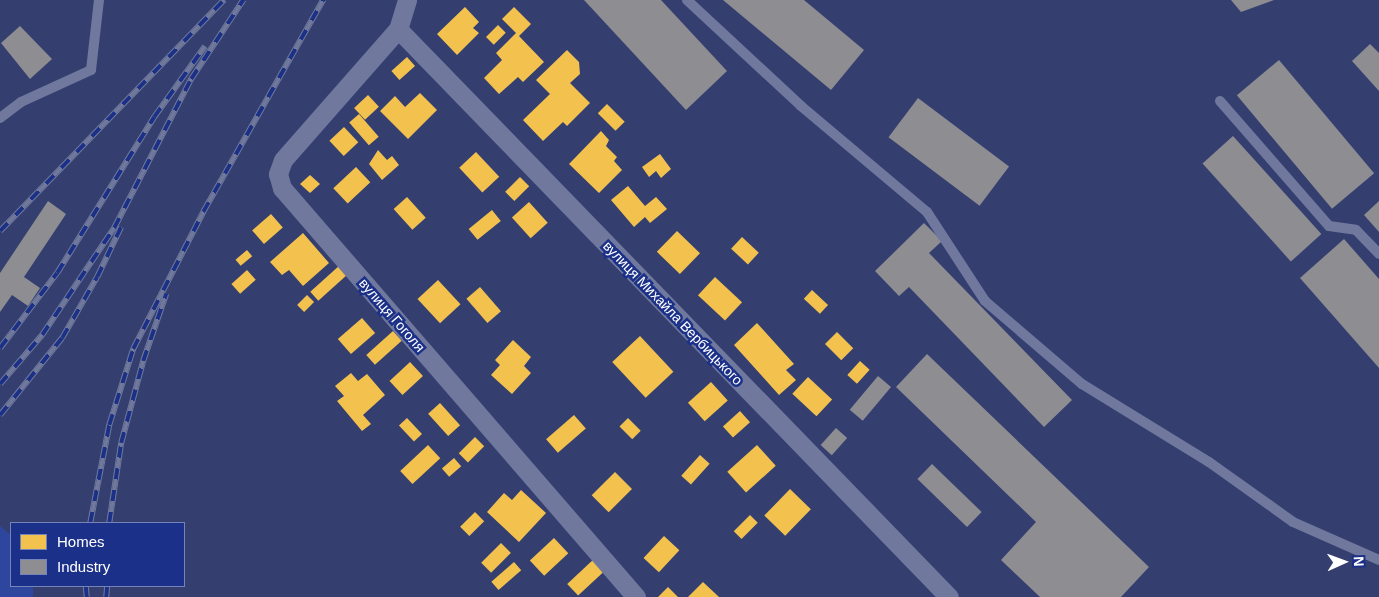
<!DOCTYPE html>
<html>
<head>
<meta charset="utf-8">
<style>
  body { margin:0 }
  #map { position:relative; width:1379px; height:597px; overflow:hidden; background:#343f70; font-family:Helvetica,sans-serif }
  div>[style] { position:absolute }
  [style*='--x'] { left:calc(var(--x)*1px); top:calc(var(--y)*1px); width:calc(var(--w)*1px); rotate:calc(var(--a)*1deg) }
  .green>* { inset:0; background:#2f469f }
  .homes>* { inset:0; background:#f2c14e; transform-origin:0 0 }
  .industry>* { inset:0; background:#8d8d92; transform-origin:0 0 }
  .service>* { height:10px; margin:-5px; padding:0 5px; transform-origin:5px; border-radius:5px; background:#70799d }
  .minor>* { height:19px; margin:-9.5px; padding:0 9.5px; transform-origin:9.5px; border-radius:9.5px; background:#70799d }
  .rail>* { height:5.5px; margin-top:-2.75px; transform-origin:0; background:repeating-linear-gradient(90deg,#1b3088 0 11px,#70799c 0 22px); box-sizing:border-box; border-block:1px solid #70799c }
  span { translate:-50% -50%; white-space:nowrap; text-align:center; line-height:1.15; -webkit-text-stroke:5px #1b3088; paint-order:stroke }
  .street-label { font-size:14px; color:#fff }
  .legend { position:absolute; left:10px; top:522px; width:175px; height:65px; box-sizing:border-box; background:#1b3088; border:1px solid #7683b8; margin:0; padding:6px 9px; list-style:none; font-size:15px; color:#fff }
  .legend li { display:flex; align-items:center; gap:10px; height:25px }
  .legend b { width:25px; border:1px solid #7683b8 }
  .north { position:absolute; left:1319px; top:537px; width:50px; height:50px; -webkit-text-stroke:4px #1b3088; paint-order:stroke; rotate:88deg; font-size:14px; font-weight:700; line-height:20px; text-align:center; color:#fff }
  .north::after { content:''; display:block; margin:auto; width:18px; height:22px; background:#fff; clip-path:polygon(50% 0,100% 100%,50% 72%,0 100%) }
</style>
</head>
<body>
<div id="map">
  <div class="green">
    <div style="clip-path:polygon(0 526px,11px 535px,11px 586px,33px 586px,33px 597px,0 597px)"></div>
  </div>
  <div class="homes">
    <div style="clip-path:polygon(465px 7px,479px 22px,473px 28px,479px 33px,457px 55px,437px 34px)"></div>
    <div style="clip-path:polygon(514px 7px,531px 24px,519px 36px,544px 62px,523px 82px,518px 77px,499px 94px,484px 78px,502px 60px,496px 53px,516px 33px,502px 19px)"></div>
    <div style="left:498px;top:25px;width:11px;height:17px;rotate:45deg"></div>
    <div style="clip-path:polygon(567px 50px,579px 62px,580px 74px,570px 83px,590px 103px,567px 126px,563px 122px,543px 141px,523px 120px,550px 94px,536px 80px)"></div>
    <div style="left:407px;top:57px;width:12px;height:21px;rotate:48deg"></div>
    <div style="clip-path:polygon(420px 93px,437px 110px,408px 139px,380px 111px,395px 96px,405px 107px)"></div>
    <div style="left:368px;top:95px;width:16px;height:19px;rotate:47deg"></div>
    <div style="left:607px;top:104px;width:25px;height:13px;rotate:45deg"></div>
    <div style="left:359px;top:114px;width:30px;height:13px;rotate:49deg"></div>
    <div style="left:344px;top:127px;width:21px;height:20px;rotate:47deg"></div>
    <div style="clip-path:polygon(601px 131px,609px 140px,606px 146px,617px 157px,614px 161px,622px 170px,599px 193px,569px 164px)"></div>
    <div style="clip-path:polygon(378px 150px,387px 160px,392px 156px,399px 165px,382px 180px,369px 164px)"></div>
    <div style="left:476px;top:152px;width:34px;height:23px;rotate:47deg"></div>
    <div style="clip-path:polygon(660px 154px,671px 169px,661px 178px,656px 171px,649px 177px,642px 167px)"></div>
    <div style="left:356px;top:167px;width:21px;height:31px;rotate:47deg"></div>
    <div style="clip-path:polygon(310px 175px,320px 184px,310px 193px,300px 184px)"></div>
    <div style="left:520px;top:177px;width:13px;height:21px;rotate:45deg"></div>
    <div style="clip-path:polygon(628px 186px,645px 206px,656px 197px,667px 209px,650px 223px,645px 217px,634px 227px,611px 200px)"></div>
    <div style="left:407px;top:197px;width:28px;height:18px;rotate:48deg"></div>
    <div style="left:529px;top:202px;width:28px;height:23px;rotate:48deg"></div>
    <div style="left:492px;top:210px;width:14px;height:30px;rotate:51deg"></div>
    <div style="left:271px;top:214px;width:18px;height:25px;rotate:49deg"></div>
    <div style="left:677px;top:231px;width:32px;height:29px;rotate:44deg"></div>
    <div style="clip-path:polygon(303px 233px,329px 263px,303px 286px,289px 270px,282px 275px,270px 262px)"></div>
    <div style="left:742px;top:237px;width:23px;height:16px;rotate:43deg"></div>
    <div style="left:247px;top:250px;width:8px;height:15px;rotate:50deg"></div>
    <div style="left:340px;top:265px;width:12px;height:40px;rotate:48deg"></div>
    <div style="left:247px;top:270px;width:13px;height:21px;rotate:48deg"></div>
    <div style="left:715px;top:277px;width:37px;height:25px;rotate:43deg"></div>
    <div style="left:438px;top:280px;width:33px;height:28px;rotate:47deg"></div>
    <div style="left:480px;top:287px;width:32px;height:18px;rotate:49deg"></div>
    <div style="left:812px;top:290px;width:22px;height:12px;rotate:43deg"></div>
    <div style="left:307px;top:295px;width:10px;height:14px;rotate:45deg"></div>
    <div style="left:362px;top:318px;width:20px;height:32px;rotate:49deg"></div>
    <div style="clip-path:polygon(757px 323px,794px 364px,786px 370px,796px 380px,779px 395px,734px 345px)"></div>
    <div style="left:393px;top:331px;width:13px;height:36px;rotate:48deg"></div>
    <div style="left:837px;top:332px;width:23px;height:17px;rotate:45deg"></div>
    <div style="left:640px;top:336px;width:49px;height:38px;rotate:47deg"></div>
    <div style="clip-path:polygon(513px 340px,531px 357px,524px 366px,531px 373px,512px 394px,491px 375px,500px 365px,495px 360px)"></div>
    <div style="left:860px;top:361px;width:13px;height:19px;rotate:42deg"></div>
    <div style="left:410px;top:362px;width:19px;height:28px;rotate:47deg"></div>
    <div style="clip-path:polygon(351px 373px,358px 381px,367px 374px,385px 395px,363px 415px,371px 424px,362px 431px,337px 401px,344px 396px,335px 386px)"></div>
    <div style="left:808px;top:377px;width:33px;height:23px;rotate:43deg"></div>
    <div style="left:711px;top:382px;width:25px;height:31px;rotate:48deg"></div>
    <div style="left:440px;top:403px;width:30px;height:16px;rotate:48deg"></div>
    <div style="left:740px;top:411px;width:15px;height:23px;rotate:48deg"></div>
    <div style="left:574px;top:415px;width:18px;height:37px;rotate:49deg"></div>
    <div style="left:407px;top:418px;width:22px;height:11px;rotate:47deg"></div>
    <div style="left:628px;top:418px;width:18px;height:12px;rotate:45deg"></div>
    <div style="left:475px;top:437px;width:13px;height:23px;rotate:45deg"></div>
    <div style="left:428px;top:445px;width:18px;height:38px;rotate:47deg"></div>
    <div style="left:757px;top:445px;width:28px;height:40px;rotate:48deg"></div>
    <div style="left:700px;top:455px;width:13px;height:28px;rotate:42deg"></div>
    <div style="left:454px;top:458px;width:11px;height:16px;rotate:49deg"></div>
    <div style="left:615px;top:472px;width:24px;height:33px;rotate:45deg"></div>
    <div style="left:790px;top:489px;width:29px;height:37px;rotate:44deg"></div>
    <div style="clip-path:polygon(521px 490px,546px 513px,519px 542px,487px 512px,504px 493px,512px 500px)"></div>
    <div style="left:475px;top:512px;width:13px;height:21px;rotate:45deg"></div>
    <div style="left:750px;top:515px;width:11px;height:23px;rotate:45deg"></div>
    <div style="left:664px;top:536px;width:21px;height:30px;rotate:43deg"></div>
    <div style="left:554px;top:538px;width:21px;height:33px;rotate:47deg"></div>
    <div style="left:501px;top:543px;width:14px;height:28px;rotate:45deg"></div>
    <div style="left:595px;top:558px;width:16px;height:38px;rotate:47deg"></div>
    <div style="left:514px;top:562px;width:11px;height:30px;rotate:49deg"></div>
    <div style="clip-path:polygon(703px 582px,719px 597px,688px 597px)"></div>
    <div style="clip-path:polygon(668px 587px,678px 597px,658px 597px)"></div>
  </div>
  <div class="industry">
    <div style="clip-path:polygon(584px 0,661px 0,727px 71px,686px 110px)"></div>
    <div style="clip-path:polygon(723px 0,804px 0,864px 50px,831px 90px)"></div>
    <div style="clip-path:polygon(1231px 0,1274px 0,1241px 12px)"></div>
    <div style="clip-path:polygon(20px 26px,52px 59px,30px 79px,1px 43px)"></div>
    <div style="clip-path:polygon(1370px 44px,1379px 53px,1379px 91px,1352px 61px)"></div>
    <div style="left:1279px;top:60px;width:148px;height:55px;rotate:50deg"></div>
    <div style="left:918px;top:98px;width:114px;height:49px;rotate:37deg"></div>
    <div style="left:1233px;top:136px;width:132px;height:41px;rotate:48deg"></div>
    <div style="clip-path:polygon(48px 201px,66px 214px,24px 277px,40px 288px,28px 306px,12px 295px,0 312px,0 273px)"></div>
    <div style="clip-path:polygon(1379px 201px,1379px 232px,1364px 215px)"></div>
    <div style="clip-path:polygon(924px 223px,942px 241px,929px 253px,1072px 400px,1044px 427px,909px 287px,899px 296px,875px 271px)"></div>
    <div style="clip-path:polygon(1344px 239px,1379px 279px,1379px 368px,1300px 278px)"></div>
    <div style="clip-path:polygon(927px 354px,1149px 567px,1121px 597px,1040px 597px,1001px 560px,1036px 522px,896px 387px)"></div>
    <div style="left:878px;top:376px;width:17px;height:44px;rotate:40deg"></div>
    <div style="left:836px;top:428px;width:15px;height:23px;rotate:42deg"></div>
    <div style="left:932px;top:464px;width:69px;height:21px;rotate:44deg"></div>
  </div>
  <div class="service">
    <div style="--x:687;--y:0;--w:156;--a:42.9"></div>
    <div style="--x:801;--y:106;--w:165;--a:40.1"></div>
    <div style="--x:927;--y:212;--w:106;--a:56.9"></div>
    <div style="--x:985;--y:301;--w:128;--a:40.6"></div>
    <div style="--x:1082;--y:384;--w:149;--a:31.6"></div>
    <div style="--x:1209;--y:462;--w:103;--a:35.5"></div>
    <div style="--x:1293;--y:522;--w:94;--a:23.8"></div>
    <div style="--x:1220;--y:101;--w:166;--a:48.9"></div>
    <div style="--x:1329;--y:226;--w:27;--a:8"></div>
    <div style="--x:1356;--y:230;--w:33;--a:46"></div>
    <div style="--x:0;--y:118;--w:26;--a:-37"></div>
    <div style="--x:21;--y:102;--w:77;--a:-24.6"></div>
    <div style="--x:91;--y:70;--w:70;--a:-83.5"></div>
  </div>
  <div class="minor">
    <div style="--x:407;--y:0;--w:30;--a:107"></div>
    <div style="--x:398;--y:29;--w:174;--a:131.3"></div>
    <div style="--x:283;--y:160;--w:15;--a:110"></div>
    <div style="--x:278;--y:174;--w:15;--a:74"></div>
    <div style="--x:282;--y:188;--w:541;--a:49.12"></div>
    <div style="--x:398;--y:29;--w:791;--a:45.87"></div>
  </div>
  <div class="rail">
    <div style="--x:0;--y:231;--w:322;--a:-45.9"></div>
    <div style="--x:0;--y:348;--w:94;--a:-52.8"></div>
    <div style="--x:57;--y:273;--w:184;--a:-58.1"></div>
    <div style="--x:154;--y:117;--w:87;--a:-54.3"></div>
    <div style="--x:0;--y:384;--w:65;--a:-49.4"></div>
    <div style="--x:42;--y:335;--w:129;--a:-56.1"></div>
    <div style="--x:114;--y:228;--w:168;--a:-62.7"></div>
    <div style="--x:191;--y:79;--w:95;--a:-56.6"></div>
    <div style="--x:0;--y:415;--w:99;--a:-51.2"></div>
    <div style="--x:62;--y:338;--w:70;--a:-60.2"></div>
    <div style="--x:97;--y:277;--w:55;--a:-64.4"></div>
    <div style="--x:90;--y:523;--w:100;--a:-79"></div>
    <div style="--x:109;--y:425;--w:80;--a:-72.5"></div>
    <div style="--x:133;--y:349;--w:154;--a:-62.9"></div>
    <div style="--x:203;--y:212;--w:244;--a:-60.5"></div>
    <div style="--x:109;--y:523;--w:81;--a:-81.5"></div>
    <div style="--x:121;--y:443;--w:85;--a:-75"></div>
    <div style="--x:143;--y:361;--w:71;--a:-71.1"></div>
    <div style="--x:86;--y:586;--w:11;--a:85"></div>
    <div style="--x:106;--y:597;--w:11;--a:-85"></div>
  </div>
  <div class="street-label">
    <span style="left:673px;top:313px;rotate:46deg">вулиця Михайла Вербицького</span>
    <span style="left:392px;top:315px;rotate:49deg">вулиця Гоголя</span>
  </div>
  <ul class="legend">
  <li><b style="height:14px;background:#f2c14e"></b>Homes</li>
  <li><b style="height:14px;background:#8d8d92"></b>Industry</li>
  </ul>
  <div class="north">N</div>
</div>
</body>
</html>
